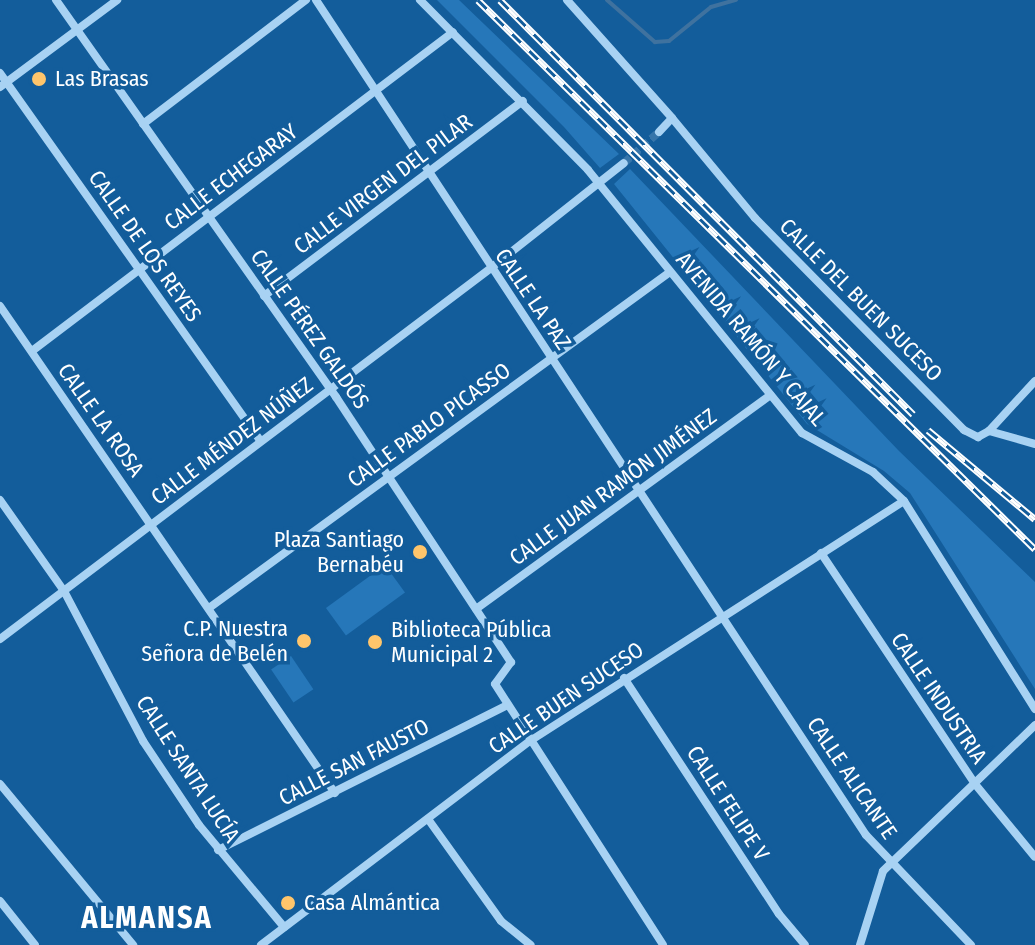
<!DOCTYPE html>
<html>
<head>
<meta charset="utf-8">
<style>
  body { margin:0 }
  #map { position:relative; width:1035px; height:945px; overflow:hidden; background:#135d9b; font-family:"Fira Sans Condensed",sans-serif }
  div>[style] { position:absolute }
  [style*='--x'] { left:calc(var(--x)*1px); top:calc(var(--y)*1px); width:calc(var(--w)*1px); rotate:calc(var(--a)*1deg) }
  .green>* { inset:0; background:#2677b9; transform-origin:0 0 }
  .stream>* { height:4px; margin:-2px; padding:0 2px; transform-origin:2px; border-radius:2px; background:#3f729f }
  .street-tunnel>* { height:8px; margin-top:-4px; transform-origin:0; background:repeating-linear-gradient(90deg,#3675aa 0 8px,transparent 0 12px) }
  .street>* { height:8px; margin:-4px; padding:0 4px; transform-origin:4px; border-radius:4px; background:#a8d2f3 }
  .rail>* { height:7px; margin-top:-3.5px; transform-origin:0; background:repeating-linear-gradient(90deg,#135d9b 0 12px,#fff 0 24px); box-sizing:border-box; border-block:2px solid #fff }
  .dots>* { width:22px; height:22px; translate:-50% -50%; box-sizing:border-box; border:4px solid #135d9b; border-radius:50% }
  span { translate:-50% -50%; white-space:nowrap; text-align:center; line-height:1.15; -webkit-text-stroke:7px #135d9b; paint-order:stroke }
  .poi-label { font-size:22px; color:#fff }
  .left { translate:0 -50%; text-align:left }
  .right { translate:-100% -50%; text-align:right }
  .street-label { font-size:22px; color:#fff }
  .district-label { font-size:30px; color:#fff; font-weight:700; letter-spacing:2px }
</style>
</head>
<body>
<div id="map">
  <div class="green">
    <div style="clip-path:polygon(437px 0,459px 0,619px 154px,600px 168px,564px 127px)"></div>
    <div style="clip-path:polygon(630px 169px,899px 451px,1035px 582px,1035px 689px,910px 493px,884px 471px,807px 424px,614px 184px)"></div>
    <div style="left:385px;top:565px;width:34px;height:73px;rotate:54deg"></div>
    <div style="left:291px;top:656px;width:40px;height:24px;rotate:56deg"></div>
  </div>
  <div class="stream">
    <div style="--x:607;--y:0;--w:64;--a:41.2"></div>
    <div style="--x:655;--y:42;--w:14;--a:-4"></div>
    <div style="--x:669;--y:41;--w:54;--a:-39"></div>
    <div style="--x:711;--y:7;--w:26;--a:-16"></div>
  </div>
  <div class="street-tunnel">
    <div style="--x:624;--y:163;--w:47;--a:-41.5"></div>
  </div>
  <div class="street">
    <div style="--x:56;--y:0;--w:486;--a:54.8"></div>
    <div style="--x:336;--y:397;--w:318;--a:56.6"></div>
    <div style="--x:511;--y:662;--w:27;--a:126"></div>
    <div style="--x:495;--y:684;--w:310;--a:57.2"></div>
    <div style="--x:316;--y:0;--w:1000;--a:56.63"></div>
    <div style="--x:866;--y:835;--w:152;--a:46.3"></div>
    <div style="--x:420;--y:0;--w:239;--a:45.3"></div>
    <div style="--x:588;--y:170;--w:339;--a:50.9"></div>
    <div style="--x:802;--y:433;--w:81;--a:28.8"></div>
    <div style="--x:873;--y:472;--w:42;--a:43.1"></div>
    <div style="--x:904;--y:501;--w:246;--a:57.8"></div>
    <div style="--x:567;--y:0;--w:158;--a:48.3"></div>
    <div style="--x:672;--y:118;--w:130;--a:50.3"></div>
    <div style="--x:755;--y:218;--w:298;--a:45.4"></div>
    <div style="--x:964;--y:430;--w:16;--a:27"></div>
    <div style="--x:978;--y:437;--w:13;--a:-29"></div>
    <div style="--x:989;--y:431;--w:68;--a:-47.4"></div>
    <div style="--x:0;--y:73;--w:451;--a:54.7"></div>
    <div style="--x:0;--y:87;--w:146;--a:-36.6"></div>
    <div style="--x:143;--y:124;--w:205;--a:-37.3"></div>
    <div style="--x:659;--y:132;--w:19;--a:-47"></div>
    <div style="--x:264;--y:296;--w:324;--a:-37"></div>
    <div style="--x:0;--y:306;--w:591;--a:55.48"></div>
    <div style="--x:32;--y:351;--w:528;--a:-37.15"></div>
    <div style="--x:989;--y:431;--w:48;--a:15.8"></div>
    <div style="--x:0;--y:500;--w:111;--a:54.9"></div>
    <div style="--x:64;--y:591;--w:170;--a:62.2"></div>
    <div style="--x:143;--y:741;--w:101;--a:56.3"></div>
    <div style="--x:199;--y:825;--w:133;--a:50.2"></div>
    <div style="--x:821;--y:553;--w:278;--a:56.3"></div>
    <div style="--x:975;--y:784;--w:94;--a:50.6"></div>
    <div style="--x:209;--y:608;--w:570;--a:-36.09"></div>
    <div style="--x:476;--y:609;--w:364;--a:-36"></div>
    <div style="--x:0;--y:639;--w:615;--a:-37.07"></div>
    <div style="--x:491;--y:268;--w:169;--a:-38.3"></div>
    <div style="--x:624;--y:678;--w:282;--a:56.7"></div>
    <div style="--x:779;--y:914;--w:40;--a:50"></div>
    <div style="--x:0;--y:784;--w:209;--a:50.4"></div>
    <div style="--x:428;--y:819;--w:125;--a:54.4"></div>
    <div style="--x:501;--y:921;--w:38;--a:39"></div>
    <div style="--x:218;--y:850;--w:323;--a:-26.6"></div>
    <div style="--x:0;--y:901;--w:56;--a:51.5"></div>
    <div style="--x:261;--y:945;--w:338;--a:-37.2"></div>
    <div style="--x:530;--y:741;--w:444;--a:-32.7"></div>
    <div style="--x:860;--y:945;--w:77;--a:-72.7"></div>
    <div style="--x:883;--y:871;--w:211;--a:-43.8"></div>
  </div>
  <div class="rail">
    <div style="--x:478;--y:0;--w:782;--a:44.59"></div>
    <div style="--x:500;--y:0;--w:585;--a:45.07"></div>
    <div style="--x:928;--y:430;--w:139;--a:39.8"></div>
  </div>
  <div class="dots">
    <div style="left:39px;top:79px;background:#ffc56b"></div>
    <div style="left:420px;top:552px;background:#ffc56b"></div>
    <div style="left:304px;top:641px;background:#ffc56b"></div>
    <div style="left:375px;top:642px;background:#ffc56b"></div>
    <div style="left:288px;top:903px;background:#ffc56b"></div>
  </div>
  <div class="poi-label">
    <span class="left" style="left:55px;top:79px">Las Brasas</span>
    <span class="right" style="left:404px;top:552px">Plaza Santiago<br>Bernabéu</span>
    <span class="right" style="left:288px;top:641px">C.P. Nuestra<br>Señora de Belén</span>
    <span class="left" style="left:391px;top:642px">Biblioteca Pública<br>Municipal 2</span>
    <span class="left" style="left:304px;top:903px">Casa Almántica</span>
  </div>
  <div class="street-label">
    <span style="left:231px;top:177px;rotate:-37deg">CALLE ECHEGARAY</span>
    <span style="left:383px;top:184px;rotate:-37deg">CALLE VIRGEN DEL PILAR</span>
    <span style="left:145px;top:246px;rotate:55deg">CALLE DE LOS REYES</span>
    <span style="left:533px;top:299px;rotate:56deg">CALLE LA PAZ</span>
    <span style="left:861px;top:300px;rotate:45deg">CALLE DEL BUEN SUCESO</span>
    <span style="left:310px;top:329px;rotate:55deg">CALLE PÉREZ GALDÓS</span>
    <span style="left:751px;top:339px;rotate:50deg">AVENIDA RAMÓN Y CAJAL</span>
    <span style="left:101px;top:420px;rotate:55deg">CALLE LA ROSA</span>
    <span style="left:429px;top:425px;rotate:-36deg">CALLE PABLO PICASSO</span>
    <span style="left:232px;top:441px;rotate:-37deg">CALLE MÉNDEZ NÚÑEZ</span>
    <span style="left:613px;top:487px;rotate:-36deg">CALLE JUAN RAMÓN JIMÉNEZ</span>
    <span style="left:566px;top:698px;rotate:-34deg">CALLE BUEN SUCESO</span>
    <span style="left:939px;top:698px;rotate:56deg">CALLE INDUSTRIA</span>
    <span style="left:354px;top:762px;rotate:-27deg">CALLE SAN FAUSTO</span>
    <span style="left:188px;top:769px;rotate:57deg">CALLE SANTA LUCÍA</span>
    <span style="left:852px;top:778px;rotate:56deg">CALLE ALICANTE</span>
    <span style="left:728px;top:803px;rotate:57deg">CALLE FELIPE V</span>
  </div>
  <div class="district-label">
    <span style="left:147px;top:918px">ALMANSA</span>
  </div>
</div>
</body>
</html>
